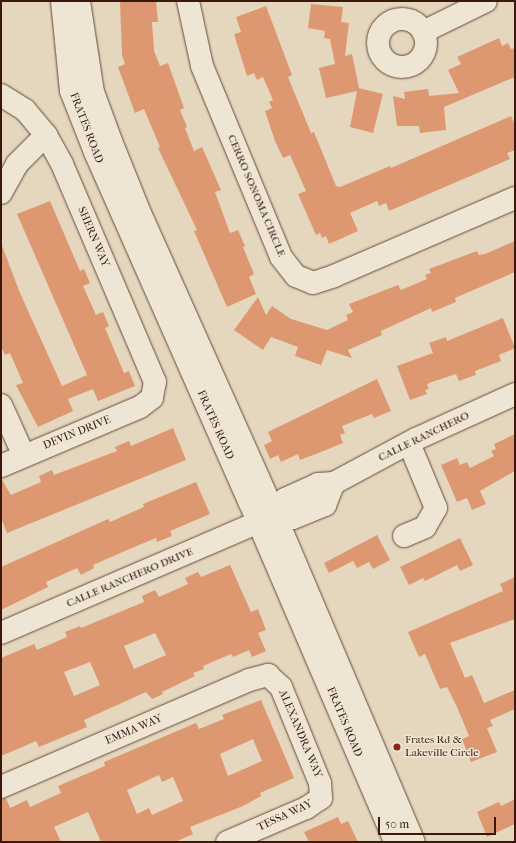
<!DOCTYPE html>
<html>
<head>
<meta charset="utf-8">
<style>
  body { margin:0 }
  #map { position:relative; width:516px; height:843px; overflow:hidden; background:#e5d7be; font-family:"IM FELL French Canon",serif }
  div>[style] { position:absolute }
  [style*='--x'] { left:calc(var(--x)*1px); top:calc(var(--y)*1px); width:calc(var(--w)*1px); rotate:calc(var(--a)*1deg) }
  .building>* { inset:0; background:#dd9871 }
  .roads { filter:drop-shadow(0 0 1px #654838) drop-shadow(0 0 1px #654838) }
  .minor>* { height:22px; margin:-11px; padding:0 11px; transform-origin:11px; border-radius:11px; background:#eee5d5 }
  .minor>.ring { margin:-11px; padding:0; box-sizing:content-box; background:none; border:22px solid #eee5d5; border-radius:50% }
  .dots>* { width:11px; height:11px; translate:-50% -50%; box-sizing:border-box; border:2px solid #eee5d5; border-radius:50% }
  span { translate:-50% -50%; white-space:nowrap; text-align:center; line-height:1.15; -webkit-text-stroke:3px #eee5d5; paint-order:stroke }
  .street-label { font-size:11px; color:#3a190c }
  .poi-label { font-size:11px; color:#3a190c }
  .left { translate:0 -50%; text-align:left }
  .frame { position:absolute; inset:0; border:2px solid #3a190c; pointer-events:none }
  .scale { position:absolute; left:378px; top:817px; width:118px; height:18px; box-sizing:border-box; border:2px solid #3a190c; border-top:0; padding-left:5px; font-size:12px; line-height:14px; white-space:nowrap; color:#3a190c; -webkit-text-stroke:3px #eee5d5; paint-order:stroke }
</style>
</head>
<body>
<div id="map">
  <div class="building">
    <div style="clip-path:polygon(120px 1px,156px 1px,158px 22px,152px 22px,154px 51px,160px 66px,168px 63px,184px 108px,180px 110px,187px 127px,185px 128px,194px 151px,202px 147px,221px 190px,215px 192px,230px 233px,238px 230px,245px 246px,243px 247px,254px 274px,249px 277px,256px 294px,227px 307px,194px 231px,197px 230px,158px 148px,160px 147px,144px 109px,135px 113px,118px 67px,125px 64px,122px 55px)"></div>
    <div style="clip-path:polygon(311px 4px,343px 7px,341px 22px,349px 23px,345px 56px,352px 54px,359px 88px,383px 94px,373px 133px,350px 127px,357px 91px,326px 98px,319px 68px,335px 64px,330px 39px,324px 38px,325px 31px,308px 28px)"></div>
    <div style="clip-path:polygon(266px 6px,292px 75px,288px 77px,311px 133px,314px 132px,336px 186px,340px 187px,390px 166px,391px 168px,511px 116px,515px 125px,515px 150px,507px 153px,510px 159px,389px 211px,386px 203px,379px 206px,377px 201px,350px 213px,358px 231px,329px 244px,326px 236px,322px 238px,320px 233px,316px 235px,298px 194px,306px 191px,290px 155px,283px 158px,275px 141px,265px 111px,272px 108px,269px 102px,273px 100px,263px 77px,257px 80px,254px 73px,247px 76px,234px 34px,241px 32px,236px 17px)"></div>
    <div style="clip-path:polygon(499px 38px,502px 46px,508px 43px,511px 49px,515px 48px,515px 77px,444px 107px,446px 130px,420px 133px,419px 126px,397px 126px,393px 96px,405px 99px,404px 92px,428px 89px,429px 96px,459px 93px,448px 70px,461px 64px,457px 57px)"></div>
    <div style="clip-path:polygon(50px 201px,80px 271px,84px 269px,90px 283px,83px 286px,96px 315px,103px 312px,109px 326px,105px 328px,124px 373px,129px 371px,135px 386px,98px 401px,93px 389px,68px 399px,73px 411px,38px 427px,16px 385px,23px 383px,10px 353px,5px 355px,1px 346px,1px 243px,20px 293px,62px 386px,87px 375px,17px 214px)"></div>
    <div style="clip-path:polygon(515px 241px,515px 272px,455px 298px,456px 302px,432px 312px,431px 308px,381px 331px,382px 335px,348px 350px,352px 358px,327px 350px,321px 365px,295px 356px,298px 347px,271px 337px,263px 350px,234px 330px,258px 297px,266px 315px,272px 306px,291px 319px,327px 330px,348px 320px,346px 315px,353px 312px,349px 304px,398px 285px,401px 290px,427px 279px,425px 275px,431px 273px,429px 269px,477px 251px,479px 255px,485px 254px)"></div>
    <div style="clip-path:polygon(503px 318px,515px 348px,499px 355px,501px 361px,475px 371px,476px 375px,459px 381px,456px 374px,429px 383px,427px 385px,429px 389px,425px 390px,427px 394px,410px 400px,397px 366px,433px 353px,429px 343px,446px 337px,447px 341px)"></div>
    <div style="clip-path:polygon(377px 379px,391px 411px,374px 418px,372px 414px,342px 426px,345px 433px,340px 435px,343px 443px,326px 450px,300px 460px,298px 454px,281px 462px,278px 455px,270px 459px,264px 445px,272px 441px,268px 432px)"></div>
    <div style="clip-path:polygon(173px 428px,186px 460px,7px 533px,1px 518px,1px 478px,11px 495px,41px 482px,39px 476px,52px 470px,54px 475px,117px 451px,115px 447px,129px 441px,131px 446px)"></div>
    <div style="clip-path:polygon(515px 434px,515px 471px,480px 491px,486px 504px,472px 510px,467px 498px,457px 502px,441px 465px,457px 458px,460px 465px,467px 462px,470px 468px,494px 456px,491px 451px,496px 449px,494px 444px)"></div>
    <div style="clip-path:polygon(196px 482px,210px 514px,170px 531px,172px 536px,157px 542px,156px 538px,127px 550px,93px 565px,94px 568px,81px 575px,77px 568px,46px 582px,48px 587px,1px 610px,1px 567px,108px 519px,110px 522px,144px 507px,143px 504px)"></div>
    <div style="clip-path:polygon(377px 535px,390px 560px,373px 569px,369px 562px,357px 568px,353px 561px,329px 573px,324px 563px)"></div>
    <div style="clip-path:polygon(460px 538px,473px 565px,460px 571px,457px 565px,425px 581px,423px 578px,409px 585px,400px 567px)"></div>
    <div style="clip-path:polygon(evenodd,230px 565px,251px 612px,258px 609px,266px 630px,258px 633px,266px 651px,252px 657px,249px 650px,233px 657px,231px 654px,203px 666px,204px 669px,193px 673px,195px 676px,162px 692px,163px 694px,152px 699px,146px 692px,84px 720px,87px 727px,39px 747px,36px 741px,1px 756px,1px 658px,34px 644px,37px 650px,67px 637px,65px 632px,80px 626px,81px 628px,144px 602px,142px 596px,155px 590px,159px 597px,188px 584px,185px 578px,198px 572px,201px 577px,230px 565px,155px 633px,166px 655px,134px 669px,124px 646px,155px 633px,230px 565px,90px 662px,100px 685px,74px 696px,64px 672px,90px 662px)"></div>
    <div style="clip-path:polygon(515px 577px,515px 619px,450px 643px,465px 678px,472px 675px,484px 703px,515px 690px,515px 709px,490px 720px,493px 726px,487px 728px,497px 752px,471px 762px,462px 739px,469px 736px,457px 707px,447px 687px,440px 689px,425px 654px,419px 657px,408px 632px,503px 591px,500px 584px)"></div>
    <div style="clip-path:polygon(evenodd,261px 700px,294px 778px,260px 793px,261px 796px,243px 806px,190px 827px,193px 834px,175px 842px,101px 842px,88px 812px,54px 827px,61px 842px,1px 842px,1px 799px,6px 798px,10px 808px,27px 800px,30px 807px,61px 793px,58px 786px,105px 766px,104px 762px,196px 723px,199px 729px,224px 719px,222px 715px,261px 700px,253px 739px,262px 761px,228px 776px,220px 754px,253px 739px,261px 700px,159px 775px,162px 782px,173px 777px,183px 801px,152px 815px,149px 808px,137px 814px,127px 790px,159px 775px)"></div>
    <div style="clip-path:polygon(515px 799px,515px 824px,487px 837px,477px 812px,499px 802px,501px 806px)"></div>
    <div style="clip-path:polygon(338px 817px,341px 824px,348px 821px,358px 842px,309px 842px,304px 832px)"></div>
  </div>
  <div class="roads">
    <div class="minor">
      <div style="--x:62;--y:1;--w:90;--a:84.3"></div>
      <div style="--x:71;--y:91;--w:66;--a:68.5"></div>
      <div style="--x:95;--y:152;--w:384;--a:66.2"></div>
      <div style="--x:250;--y:503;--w:369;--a:66.8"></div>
      <div style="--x:79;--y:1;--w:92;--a:81.3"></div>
      <div style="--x:93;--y:92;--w:52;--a:69.8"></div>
      <div style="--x:111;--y:141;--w:78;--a:68.1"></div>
      <div style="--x:140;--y:213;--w:331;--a:65.9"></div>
      <div style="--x:275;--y:515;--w:355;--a:67"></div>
      <div style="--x:188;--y:1;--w:66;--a:77.8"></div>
      <div style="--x:202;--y:66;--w:207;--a:67.5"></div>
      <div style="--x:281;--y:257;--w:24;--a:52"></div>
      <div style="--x:296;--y:276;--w:18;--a:22"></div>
      <div style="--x:313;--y:283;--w:22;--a:-18"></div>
      <div style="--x:334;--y:276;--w:197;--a:-23.3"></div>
      <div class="ring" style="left:378px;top:19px;width:26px;height:26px"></div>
      <div style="--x:423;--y:32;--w:70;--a:-26.2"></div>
      <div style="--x:1;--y:95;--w:28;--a:32"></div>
      <div style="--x:25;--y:110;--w:33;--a:50"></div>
      <div style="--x:46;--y:135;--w:33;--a:61"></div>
      <div style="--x:62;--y:164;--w:237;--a:66.9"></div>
      <div style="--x:155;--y:382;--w:16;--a:101"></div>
      <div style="--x:152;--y:398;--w:15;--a:143"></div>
      <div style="--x:140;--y:407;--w:151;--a:157"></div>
      <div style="--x:1;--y:193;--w:33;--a:-61"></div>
      <div style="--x:17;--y:164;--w:41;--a:-45"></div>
      <div style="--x:1;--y:405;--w:56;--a:65.7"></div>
      <div style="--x:275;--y:515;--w:19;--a:-58"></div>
      <div style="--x:285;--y:499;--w:36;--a:-24"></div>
      <div style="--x:318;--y:484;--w:16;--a:-4"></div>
      <div style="--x:334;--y:483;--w:93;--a:-28.2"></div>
      <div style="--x:416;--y:439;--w:109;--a:-24.4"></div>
      <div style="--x:404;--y:536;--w:23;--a:-23"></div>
      <div style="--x:425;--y:527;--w:22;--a:-60"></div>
      <div style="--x:436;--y:508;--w:70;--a:-112.6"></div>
      <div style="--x:1;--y:633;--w:298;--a:-23.3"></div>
      <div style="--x:275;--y:515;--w:18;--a:9"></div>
      <div style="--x:293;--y:518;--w:35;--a:-22"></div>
      <div style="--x:325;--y:505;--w:24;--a:-68"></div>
      <div style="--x:1;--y:787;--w:270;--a:-23.3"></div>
      <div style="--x:249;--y:680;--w:20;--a:-15"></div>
      <div style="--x:268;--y:675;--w:18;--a:43"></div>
      <div style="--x:281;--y:687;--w:104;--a:67.9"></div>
      <div style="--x:320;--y:783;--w:15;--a:86"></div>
      <div style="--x:321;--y:798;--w:18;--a:146"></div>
      <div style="--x:306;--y:808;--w:86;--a:156.7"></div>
    </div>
  </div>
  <div class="dots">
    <div style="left:397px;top:747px;background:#8f2418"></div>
  </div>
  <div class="street-label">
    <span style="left:86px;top:128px;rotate:69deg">FRATES ROAD</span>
    <span style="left:256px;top:196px;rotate:67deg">CERRO SONOMA CIRCLE</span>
    <span style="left:93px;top:237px;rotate:67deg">SHERN WAY</span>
    <span style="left:215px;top:425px;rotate:66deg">FRATES ROAD</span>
    <span style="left:77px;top:433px;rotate:-22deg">DEVIN DRIVE</span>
    <span style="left:424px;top:437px;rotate:-26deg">CALLE RANCHERO</span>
    <span style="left:130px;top:578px;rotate:-23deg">CALLE RANCHERO DRIVE</span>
    <span style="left:344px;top:722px;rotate:67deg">FRATES ROAD</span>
    <span style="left:134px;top:730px;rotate:-23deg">EMMA WAY</span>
    <span style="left:300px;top:734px;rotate:67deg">ALEXANDRA WAY</span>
    <span style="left:285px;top:816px;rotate:-25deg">TESSA WAY</span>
  </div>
  <div class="poi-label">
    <span class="left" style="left:405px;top:747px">Frates Rd &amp;<br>Lakeville Circle</span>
  </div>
  <div class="frame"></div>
  <div class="scale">50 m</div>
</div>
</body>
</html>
